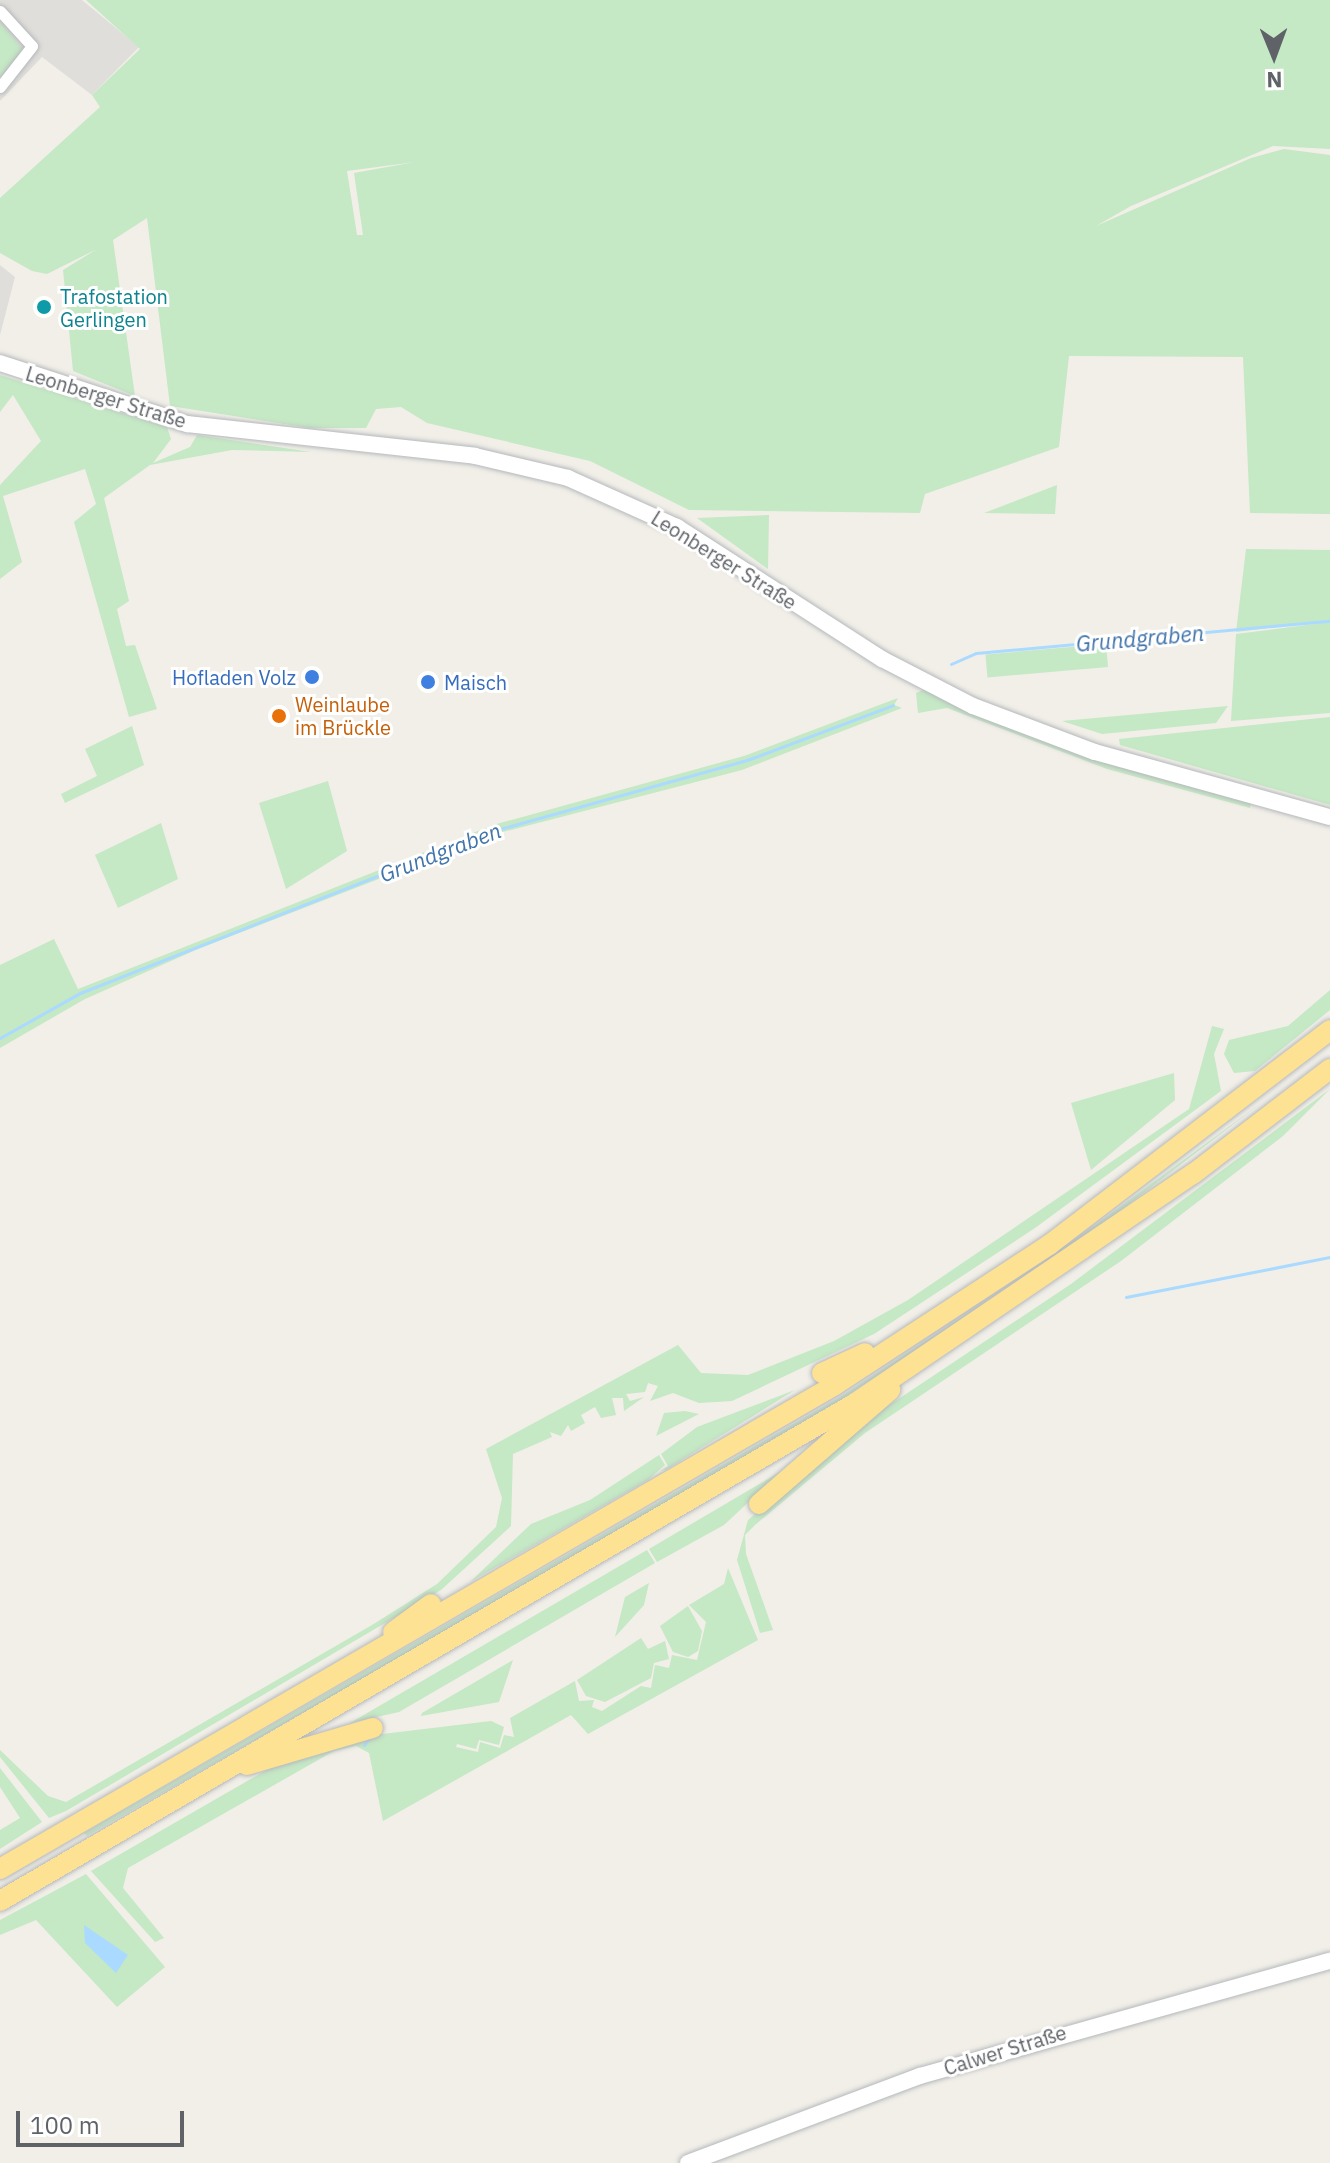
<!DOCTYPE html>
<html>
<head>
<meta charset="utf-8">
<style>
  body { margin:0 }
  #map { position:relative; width:1330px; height:2163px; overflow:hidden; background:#f1efe8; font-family:"IBM Plex Sans",sans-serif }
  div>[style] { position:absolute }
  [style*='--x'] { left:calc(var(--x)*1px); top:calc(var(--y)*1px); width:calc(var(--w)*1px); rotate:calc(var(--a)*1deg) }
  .industrial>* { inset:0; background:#e0deda }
  .green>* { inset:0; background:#c5e8c5; transform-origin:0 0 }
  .water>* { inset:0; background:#aadaff }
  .stream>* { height:3px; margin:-1.5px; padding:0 1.5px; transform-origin:1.5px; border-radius:1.5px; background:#aadaff }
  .roads { filter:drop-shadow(0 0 2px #b5b8bc) drop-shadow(0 0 2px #b5b8bc) }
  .street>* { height:11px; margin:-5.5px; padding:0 5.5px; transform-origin:5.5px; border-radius:5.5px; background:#fff }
  .secondary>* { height:16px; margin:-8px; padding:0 8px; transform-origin:8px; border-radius:8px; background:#fff }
  .highway>* { height:20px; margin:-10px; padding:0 10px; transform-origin:10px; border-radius:10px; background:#fde293 }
  .dots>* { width:22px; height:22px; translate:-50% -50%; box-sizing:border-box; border:4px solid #fff; border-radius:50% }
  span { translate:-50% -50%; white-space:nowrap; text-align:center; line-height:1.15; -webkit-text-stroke:6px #fff; paint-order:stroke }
  .culture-label { font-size:20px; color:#0d838f }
  .left { translate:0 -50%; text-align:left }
  .street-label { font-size:20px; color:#5f6368 }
  .shop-label { font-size:20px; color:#366cbe }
  .right { translate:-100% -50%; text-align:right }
  .food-label { font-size:20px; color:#c56008 }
  .water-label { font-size:22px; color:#4174aa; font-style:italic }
  .north { position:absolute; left:1234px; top:16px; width:80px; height:80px; -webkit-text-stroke:6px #fff; paint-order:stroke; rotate:179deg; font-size:22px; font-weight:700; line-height:32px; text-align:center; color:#5f6368 }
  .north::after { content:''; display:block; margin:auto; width:28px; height:36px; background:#5f6368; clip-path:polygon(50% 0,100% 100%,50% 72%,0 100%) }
  .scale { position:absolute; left:16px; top:2111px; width:168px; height:36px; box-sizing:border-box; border:4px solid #5f6368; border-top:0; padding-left:10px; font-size:24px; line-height:28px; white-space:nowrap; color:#5f6368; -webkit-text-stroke:6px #fff; paint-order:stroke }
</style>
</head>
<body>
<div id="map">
  <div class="industrial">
    <div style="clip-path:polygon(0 0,82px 0,139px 47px,92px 95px,42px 57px,0 101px)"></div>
    <div style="clip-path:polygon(0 265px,15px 277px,0 335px)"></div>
  </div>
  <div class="green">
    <div style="clip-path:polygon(evenodd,86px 0,1330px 0,1330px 149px,1273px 146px,1131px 206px,1096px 226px,1251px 158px,1284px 149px,1330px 155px,1330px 514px,1250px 513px,1243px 357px,1069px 356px,1059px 447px,925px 494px,920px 513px,689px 510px,590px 461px,427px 423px,401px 407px,376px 409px,366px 428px,310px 428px,170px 406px,147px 218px,113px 240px,135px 396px,73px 371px,63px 270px,97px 249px,47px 274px,32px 271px,0 253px,0 198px,100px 107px,92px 95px,140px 49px,86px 0,415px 162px,354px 173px,363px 235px,357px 235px,347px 171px,415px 162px)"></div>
    <div style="clip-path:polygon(0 22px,25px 52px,0 79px)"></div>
    <div style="clip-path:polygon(0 375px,167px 427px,171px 439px,153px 463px,190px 447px,197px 435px,311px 452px,232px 450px,150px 465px,104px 498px,129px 601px,117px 609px,126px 646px,135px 645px,157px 709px,129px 717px,74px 522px,96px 504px,85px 469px,3px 496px,22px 562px,0 579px,0 485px,41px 441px,13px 395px,0 412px)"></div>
    <div style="clip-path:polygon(1057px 485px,1055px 514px,984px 513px)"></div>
    <div style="clip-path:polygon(769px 515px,768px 569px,697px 518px)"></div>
    <div style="clip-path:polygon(1246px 549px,1330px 550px,1330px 620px,1236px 632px)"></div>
    <div style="clip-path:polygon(1330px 622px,1330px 713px,1231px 721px,1236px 634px)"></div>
    <div style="left:1106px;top:644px;width:23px;height:121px;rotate:85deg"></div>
    <div style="clip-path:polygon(926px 689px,1252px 800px,1250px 808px,1107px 769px,947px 708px,918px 713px,916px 693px)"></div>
    <div style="clip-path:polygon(898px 698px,894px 705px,902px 708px,742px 770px,495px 834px,198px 949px,85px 999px,0 1048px,0 965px,54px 939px,78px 989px,493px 825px,744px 756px)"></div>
    <div style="clip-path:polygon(1228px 706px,1216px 723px,1102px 734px,1062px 721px)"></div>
    <div style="clip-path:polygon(1330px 717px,1330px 805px,1120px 745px,1119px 739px)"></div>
    <div style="clip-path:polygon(132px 726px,144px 765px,65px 803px,61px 794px,97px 776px,85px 749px)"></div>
    <div style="clip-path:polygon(328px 781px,347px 851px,286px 889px,259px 803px)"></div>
    <div style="clip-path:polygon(161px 823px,178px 879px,118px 908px,95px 855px)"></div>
    <div style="clip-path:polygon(1330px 990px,1330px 1010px,1255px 1071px,1234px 1073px,1224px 1054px,1229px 1040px,1288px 1026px)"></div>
    <div style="clip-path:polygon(1212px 1026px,1224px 1029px,1214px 1054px,1221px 1091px,1035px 1228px,874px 1334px,732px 1401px,699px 1403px,673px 1393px,650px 1401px,658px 1386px,648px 1383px,645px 1392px,626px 1394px,630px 1401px,644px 1397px,624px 1411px,623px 1398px,612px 1398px,616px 1415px,601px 1418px,595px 1407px,581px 1415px,585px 1423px,571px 1431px,568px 1425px,561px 1436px,550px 1432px,552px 1437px,513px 1454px,511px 1526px,441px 1590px,66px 1811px,49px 1818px,0 1757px,0 1750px,48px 1796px,66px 1802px,372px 1625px,437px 1584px,496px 1527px,502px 1498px,486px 1449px,678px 1345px,701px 1373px,748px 1375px,834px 1341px,908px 1300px,1189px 1109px)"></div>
    <div style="clip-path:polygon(1174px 1073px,1175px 1100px,1091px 1170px,1071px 1103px)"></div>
    <div style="clip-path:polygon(1330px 1089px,1283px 1136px,1121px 1261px,865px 1433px,755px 1525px,745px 1535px,746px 1554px,773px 1630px,760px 1633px,737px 1560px,748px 1520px,858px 1426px,1071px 1284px)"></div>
    <div style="clip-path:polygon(1261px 1103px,1081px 1241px,845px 1397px,541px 1577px,87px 1836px,84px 1833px,840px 1397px,1034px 1270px)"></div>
    <div style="clip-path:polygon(795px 1390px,667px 1469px,660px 1471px,668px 1466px,661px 1454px,697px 1427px)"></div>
    <div style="clip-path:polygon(685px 1411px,699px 1414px,656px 1436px,664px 1413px)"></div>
    <div style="clip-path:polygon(659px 1455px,665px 1465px,648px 1480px,470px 1582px,531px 1524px,590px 1500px)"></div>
    <div style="clip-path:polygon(783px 1470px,724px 1525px,657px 1562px,649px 1549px)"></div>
    <div style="clip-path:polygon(647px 1550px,655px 1563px,399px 1712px,350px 1723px)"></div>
    <div style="clip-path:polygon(728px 1568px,758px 1640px,588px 1734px,571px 1715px,383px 1821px,369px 1753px,356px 1746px,334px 1751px,128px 1868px,123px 1888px,164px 1938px,155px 1942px,91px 1871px,282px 1761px,374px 1735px,491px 1721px,504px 1727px,499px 1745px,479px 1740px,476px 1749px,457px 1744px,456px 1747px,478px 1752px,480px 1742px,500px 1748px,504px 1735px,514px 1737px,510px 1718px,575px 1681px,579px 1701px,594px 1700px,592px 1707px,602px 1711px,641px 1686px,651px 1688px,655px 1665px,669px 1668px,672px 1655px,697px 1660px,706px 1622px,689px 1605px,724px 1584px)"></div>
    <div style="clip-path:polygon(649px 1583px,644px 1605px,615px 1637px,625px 1597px)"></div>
    <div style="clip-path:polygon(688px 1606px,702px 1631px,698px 1651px,688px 1657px,673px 1652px,660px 1626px)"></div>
    <div style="clip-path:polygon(641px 1638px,648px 1649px,665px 1641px,669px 1659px,654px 1663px,651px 1678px,605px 1702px,586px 1696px,577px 1680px)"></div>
    <div style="clip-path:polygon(513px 1660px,499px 1702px,421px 1716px,422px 1713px)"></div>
    <div style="clip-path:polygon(0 1768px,42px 1822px,0 1849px,0 1830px,20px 1818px,0 1787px)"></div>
    <div style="clip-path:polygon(86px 1874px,165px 1967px,117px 2007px,36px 1920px,0 1935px,0 1920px)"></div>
  </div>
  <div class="water">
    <div style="clip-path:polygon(84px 1925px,128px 1955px,116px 1973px,85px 1943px)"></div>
  </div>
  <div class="stream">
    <div style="--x:951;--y:664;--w:27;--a:-24"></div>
    <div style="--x:976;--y:653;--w:355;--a:-5.2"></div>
    <div style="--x:0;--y:1038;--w:92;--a:-29.4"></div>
    <div style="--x:80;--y:993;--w:440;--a:-21.5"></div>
    <div style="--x:489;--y:832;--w:268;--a:-15.6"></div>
    <div style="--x:747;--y:760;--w:156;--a:-20.6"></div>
    <div style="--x:1126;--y:1297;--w:208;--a:-11.1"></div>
    <div style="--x:364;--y:1745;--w:9;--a:-54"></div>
  </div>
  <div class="roads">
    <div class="street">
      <div style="--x:0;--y:11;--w:47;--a:47.6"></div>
      <div style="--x:32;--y:46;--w:52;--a:128"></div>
    </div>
    <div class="secondary">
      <div style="--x:0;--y:363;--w:197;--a:18.1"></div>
      <div style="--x:187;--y:424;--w:290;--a:6.3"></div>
      <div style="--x:475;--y:456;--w:96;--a:13.3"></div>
      <div style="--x:568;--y:478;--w:120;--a:24.2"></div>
      <div style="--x:677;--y:527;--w:244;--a:32.8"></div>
      <div style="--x:882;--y:659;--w:102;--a:27.3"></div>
      <div style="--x:973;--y:706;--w:130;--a:20.7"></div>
      <div style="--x:1095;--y:752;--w:244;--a:15.5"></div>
      <div style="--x:688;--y:2163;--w:248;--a:-20.6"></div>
      <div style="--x:920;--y:2076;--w:426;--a:-15.7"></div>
    </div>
    <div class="highway">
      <div style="--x:822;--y:1373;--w:47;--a:-24.9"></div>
      <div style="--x:759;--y:1504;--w:174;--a:-41"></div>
      <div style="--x:393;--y:1632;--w:47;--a:-36.4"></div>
      <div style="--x:247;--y:1765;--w:131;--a:-16.4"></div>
      <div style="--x:0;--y:1869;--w:965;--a:-30.1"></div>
      <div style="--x:835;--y:1385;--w:256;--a:-33.2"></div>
      <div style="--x:1049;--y:1245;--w:354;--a:-37.4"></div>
      <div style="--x:0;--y:1901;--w:988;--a:-30.2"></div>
      <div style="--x:854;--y:1404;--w:410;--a:-34.2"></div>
      <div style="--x:1193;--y:1174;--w:173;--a:-37.5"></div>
    </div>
  </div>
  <div class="dots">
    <div style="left:44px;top:307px;background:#0f9aa8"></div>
    <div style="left:312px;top:677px;background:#3f7fe0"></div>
    <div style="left:428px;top:682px;background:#3f7fe0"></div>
    <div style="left:279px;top:716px;background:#e8710a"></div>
  </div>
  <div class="culture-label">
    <span class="left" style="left:60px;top:308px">Trafostation<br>Gerlingen</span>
  </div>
  <div class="street-label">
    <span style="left:106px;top:397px;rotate:17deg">Leonberger Straße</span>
    <span style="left:724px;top:560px;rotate:32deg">Leonberger Straße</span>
    <span style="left:1005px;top:2050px;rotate:-17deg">Calwer Straße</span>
  </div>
  <div class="shop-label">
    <span class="right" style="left:296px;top:677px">Hofladen Volz</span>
    <span class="left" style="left:444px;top:682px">Maisch</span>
  </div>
  <div class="food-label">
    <span class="left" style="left:295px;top:716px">Weinlaube<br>im Brückle</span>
  </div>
  <div class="water-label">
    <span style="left:1140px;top:638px;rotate:-5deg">Grundgraben</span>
    <span style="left:440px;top:852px;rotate:-21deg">Grundgraben</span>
  </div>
  <div class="north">N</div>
  <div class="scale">100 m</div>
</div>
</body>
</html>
